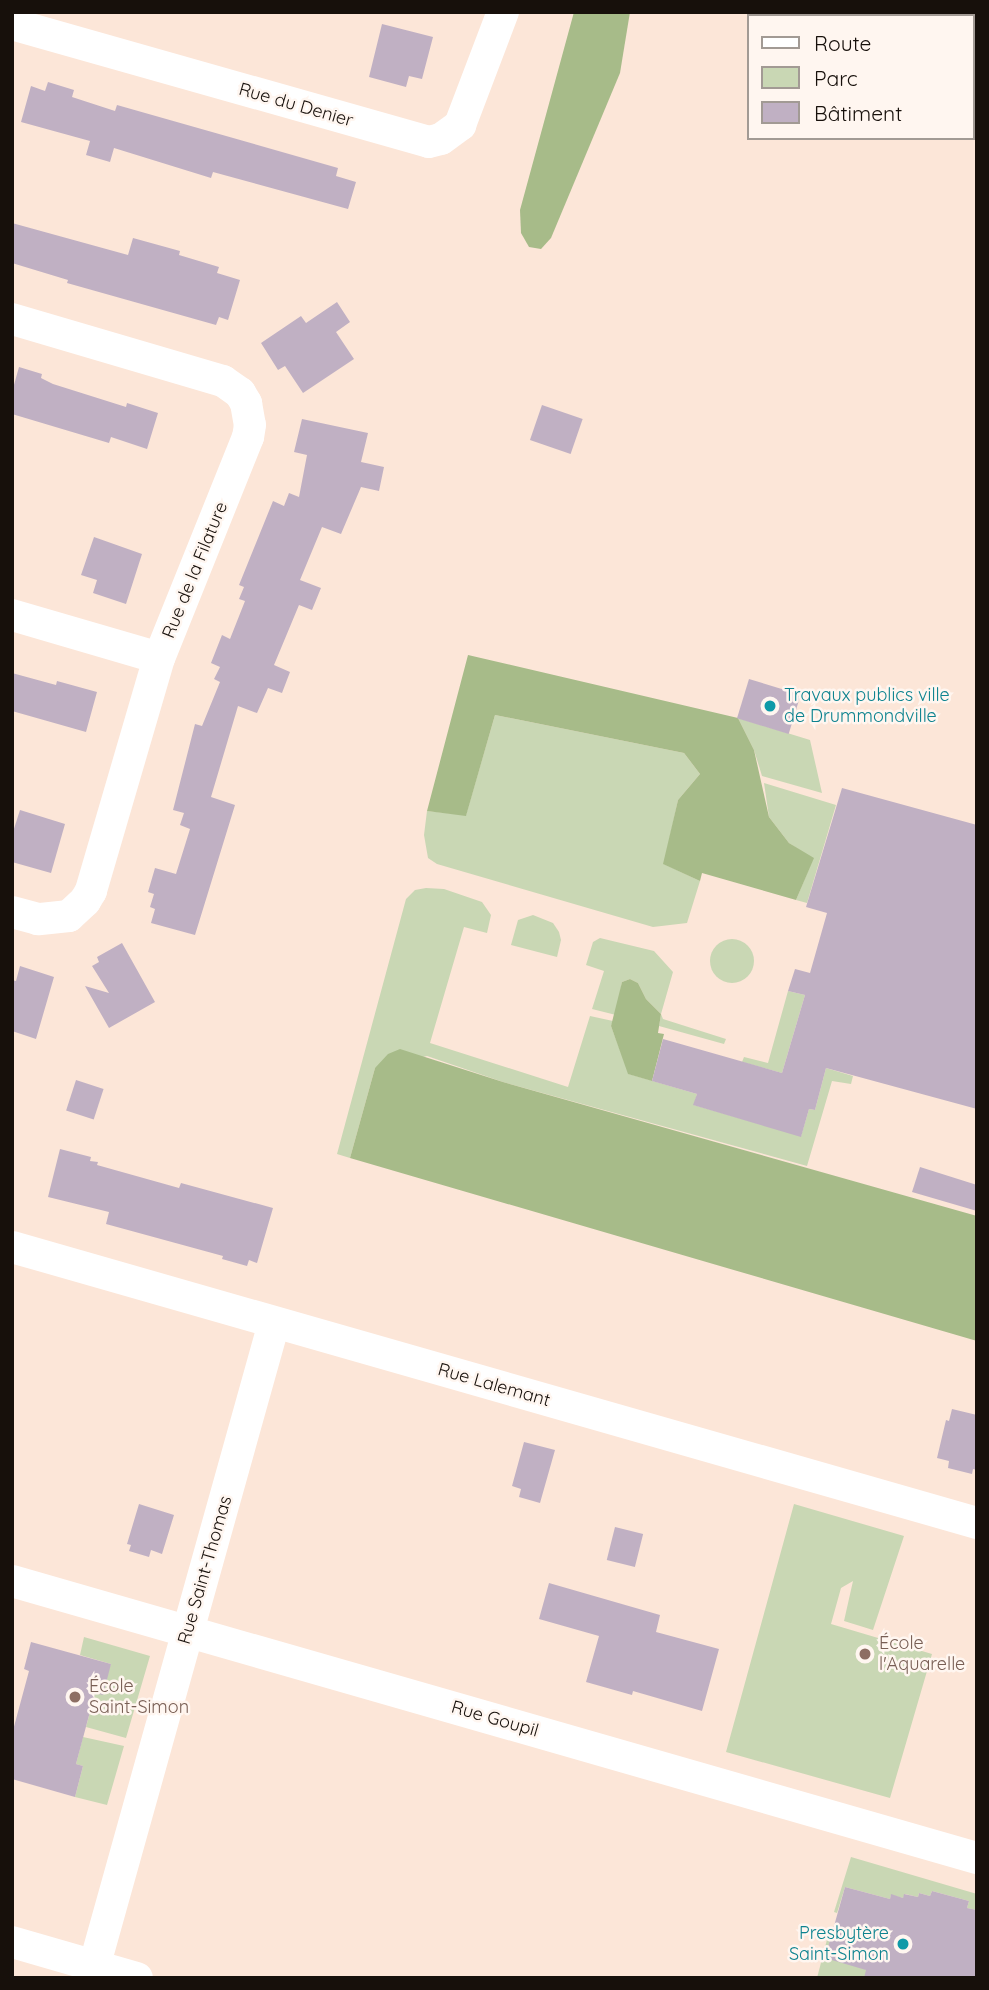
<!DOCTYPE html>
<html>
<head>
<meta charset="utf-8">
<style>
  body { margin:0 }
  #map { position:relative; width:989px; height:1990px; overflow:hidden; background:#fce6d8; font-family:Quicksand,sans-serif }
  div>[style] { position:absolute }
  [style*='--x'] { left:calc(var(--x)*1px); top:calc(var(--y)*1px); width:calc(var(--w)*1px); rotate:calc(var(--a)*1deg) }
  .green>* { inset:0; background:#c9d7b4 }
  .round { border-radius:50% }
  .forest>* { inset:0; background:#a7bb89 }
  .building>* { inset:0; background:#c0b0c3; transform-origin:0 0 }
  .minor>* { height:32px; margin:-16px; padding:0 16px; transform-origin:16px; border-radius:16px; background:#fff }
  .dots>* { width:19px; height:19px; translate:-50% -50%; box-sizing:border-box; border:4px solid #fff6f0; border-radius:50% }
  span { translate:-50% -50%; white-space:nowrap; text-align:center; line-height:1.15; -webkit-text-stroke:5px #fff6f0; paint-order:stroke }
  .street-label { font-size:18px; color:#17100b }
  .culture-label { font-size:18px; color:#0d838f }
  .left { translate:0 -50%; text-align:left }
  .right { translate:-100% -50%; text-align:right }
  .education-label { font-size:18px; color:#785e54 }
  .frame { position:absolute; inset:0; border:14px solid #17100b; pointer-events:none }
  .legend { position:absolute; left:747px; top:14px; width:228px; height:126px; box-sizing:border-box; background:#fff6f0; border:2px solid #a29a94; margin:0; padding:9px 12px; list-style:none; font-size:21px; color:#17100b }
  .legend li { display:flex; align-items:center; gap:14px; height:35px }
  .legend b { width:35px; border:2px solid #a29a94 }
</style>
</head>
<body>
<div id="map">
  <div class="green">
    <div style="clip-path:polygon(495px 715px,684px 753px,700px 774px,678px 800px,664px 864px,700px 881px,687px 923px,653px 927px,437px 864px,428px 858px,424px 835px,427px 811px,466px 815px)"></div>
    <div style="clip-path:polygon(738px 718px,810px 740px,822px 793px,762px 776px,754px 750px)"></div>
    <div style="clip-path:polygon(764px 783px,836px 805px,807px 903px,796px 900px,813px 859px,789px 843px,769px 817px)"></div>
    <div style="clip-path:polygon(426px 888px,444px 889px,482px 902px,491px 915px,487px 933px,464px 927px,430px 1043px,568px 1087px,590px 1016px,613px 1021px,611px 1026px,629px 1074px,697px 1094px,694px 1105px,801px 1136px,809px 1109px,815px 1110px,826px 1068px,853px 1076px,851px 1084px,832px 1081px,807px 1166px,503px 1082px,427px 1056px,375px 1068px,350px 1158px,337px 1154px,406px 899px,415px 890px)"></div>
    <div style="clip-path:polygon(533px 915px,553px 923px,559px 932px,561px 940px,557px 957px,511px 945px,518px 920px)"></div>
    <div style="clip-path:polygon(600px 938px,654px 951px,673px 972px,661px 1014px,663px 1019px,726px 1039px,724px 1044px,659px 1026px,661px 1014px,646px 999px,638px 983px,630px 979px,622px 982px,616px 1015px,592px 1009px,604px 971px,586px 965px,593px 942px)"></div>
    <div class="round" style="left:710px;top:939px;width:44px;height:44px"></div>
    <div style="clip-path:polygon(788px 991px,805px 995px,782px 1073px,742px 1062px,744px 1057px,768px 1063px)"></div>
    <div style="clip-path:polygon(794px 1504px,904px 1536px,873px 1630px,844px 1621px,853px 1581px,841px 1588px,831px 1624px,932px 1654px,890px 1798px,726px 1752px)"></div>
    <div style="clip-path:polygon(84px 1637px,150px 1656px,126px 1738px,86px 1727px,95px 1693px,111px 1664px,80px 1655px)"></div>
    <div style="clip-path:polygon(83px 1737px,124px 1746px,107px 1805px,75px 1797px,83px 1766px,76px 1764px)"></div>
    <div style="clip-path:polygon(851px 1857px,977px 1894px,977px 1910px,967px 1908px,969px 1901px,932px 1891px,930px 1896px,919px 1893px,918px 1897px,905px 1894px,903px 1898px,891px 1895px,890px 1899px,845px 1887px,837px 1913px,834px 1912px)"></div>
    <div style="clip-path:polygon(830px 1928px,866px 1970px,866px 1978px,817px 1978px)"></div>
  </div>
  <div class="forest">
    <div style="clip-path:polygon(574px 12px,630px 12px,620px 73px,551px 238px,541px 249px,529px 247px,521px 233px,520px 210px)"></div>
    <div style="clip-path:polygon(468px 655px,738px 718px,754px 750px,769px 817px,789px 843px,814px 858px,796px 900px,702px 873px,700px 881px,663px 864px,678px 800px,700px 774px,684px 753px,495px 715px,466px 816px,427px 811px)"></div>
    <div style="clip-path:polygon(630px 979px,638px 983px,646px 999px,661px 1014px,658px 1033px,664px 1034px,652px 1081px,628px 1074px,611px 1026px,622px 982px)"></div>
    <div style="clip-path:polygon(400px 1049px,503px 1082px,977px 1216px,977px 1341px,350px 1158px,375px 1068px,388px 1054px)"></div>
  </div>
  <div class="building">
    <div style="clip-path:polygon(382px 24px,433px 37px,422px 79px,409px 76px,406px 87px,369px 77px)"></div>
    <div style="clip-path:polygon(48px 82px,74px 90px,72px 97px,115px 111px,117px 105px,338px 168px,336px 176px,356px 182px,348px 209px,213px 172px,211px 178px,114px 148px,110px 162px,86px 155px,90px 141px,21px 122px,31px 86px,45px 91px)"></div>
    <div style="clip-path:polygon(12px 223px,128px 255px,133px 238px,180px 251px,179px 255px,219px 267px,217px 273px,240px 280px,228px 320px,219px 317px,216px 325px,67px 283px,68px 280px,12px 263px)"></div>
    <div style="clip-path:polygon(337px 302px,350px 322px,336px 332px,354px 359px,303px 393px,285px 366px,278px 370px,261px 343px,301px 316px,306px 323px)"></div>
    <div style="clip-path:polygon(19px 367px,42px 374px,41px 378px,53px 384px,126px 407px,127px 403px,158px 413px,147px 449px,111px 437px,109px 443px,12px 414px,12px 392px)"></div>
    <div style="left:542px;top:405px;width:43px;height:37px;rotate:19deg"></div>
    <div style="clip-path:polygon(302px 419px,368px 433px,361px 462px,384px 467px,379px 491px,361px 487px,341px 534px,322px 527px,300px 580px,321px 588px,312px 610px,299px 605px,274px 665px,290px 672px,282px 693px,268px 688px,257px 713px,238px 706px,211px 797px,235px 805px,195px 935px,151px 923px,155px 909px,150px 907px,154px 894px,148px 892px,155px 868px,176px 874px,190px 829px,180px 825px,184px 813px,173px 810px,195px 724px,202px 726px,220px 682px,214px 679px,220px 667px,211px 663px,222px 635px,230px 639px,245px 601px,239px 599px,244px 587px,239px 585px,273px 501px,284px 506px,289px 493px,299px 497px,307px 455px,294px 452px)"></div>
    <div style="clip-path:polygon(94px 537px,142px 554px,126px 604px,93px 593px,97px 580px,81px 575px)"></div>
    <div style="clip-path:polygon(12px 673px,56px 685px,57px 681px,97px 692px,86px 732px,12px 711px)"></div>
    <div style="left:749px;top:679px;width:54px;height:41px;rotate:17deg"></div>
    <div style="clip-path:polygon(842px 788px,977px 825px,977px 1109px,826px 1068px,815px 1110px,809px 1109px,801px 1137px,693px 1105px,697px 1094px,652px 1081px,663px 1039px,782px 1073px,805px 995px,788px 991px,795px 969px,810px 973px,827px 913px,806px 907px)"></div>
    <div style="clip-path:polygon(20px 810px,65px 824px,51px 873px,12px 862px,12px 835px)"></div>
    <div style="clip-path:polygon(122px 943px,155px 1002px,109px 1028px,85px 986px,109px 993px,92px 966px,99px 962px,97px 957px)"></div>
    <div style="clip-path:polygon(20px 966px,54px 977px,36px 1039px,12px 1031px,12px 980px,16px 981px)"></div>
    <div style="left:76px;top:1080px;width:29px;height:32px;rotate:18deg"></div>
    <div style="clip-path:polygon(60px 1149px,91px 1157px,90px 1161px,98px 1162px,97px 1165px,179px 1188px,181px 1183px,273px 1208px,257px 1263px,249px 1260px,247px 1266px,222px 1259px,223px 1256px,106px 1224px,109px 1212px,48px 1197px)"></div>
    <div style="clip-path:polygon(920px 1167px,977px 1185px,977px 1211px,912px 1192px)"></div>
    <div style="clip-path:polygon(952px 1409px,977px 1415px,977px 1470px,973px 1469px,972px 1474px,948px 1468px,949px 1461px,937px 1458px,946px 1420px,949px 1421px)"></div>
    <div style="clip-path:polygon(524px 1442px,555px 1450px,540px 1503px,519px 1497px,521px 1489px,512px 1486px)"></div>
    <div style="clip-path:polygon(139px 1504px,174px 1515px,162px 1554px,151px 1550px,149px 1557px,129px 1551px,131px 1545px,127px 1544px)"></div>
    <div style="left:615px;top:1527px;width:29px;height:34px;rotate:14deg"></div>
    <div style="clip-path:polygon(549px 1583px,660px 1615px,656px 1632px,719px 1649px,702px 1711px,633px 1691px,632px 1695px,586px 1682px,599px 1636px,539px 1619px)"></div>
    <div style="clip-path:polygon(31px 1642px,111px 1664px,103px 1695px,95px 1693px,76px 1764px,83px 1766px,75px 1797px,12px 1779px,12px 1734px,29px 1671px,24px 1669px)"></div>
    <div style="clip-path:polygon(845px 1887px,890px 1899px,891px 1894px,903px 1898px,904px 1894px,918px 1897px,919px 1893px,930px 1896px,932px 1891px,969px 1901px,967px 1908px,977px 1910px,977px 1978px,864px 1978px,866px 1970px,825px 1958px)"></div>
  </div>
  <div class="minor">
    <div style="--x:12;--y:24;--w:433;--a:15.8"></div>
    <div style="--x:429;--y:142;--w:12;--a:-14"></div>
    <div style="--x:441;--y:139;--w:24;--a:-36"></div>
    <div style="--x:460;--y:125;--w:121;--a:-69.2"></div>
    <div style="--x:12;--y:319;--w:220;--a:16.4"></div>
    <div style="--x:223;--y:381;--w:21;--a:35"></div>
    <div style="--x:240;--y:393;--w:12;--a:59"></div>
    <div style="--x:246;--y:403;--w:22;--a:80"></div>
    <div style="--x:250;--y:425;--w:12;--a:99"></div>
    <div style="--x:248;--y:437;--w:238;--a:111.9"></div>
    <div style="--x:159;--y:658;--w:243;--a:106.3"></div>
    <div style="--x:91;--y:891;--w:12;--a:121"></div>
    <div style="--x:85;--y:901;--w:22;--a:137"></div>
    <div style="--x:69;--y:916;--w:31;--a:174"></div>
    <div style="--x:38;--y:919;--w:27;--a:-165"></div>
    <div style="--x:12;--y:615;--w:153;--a:16.3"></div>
    <div style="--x:12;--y:1247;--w:1004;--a:15.96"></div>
    <div style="--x:12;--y:1581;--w:1004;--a:16.02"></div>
    <div style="--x:12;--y:1942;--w:130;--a:16.1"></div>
    <div style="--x:91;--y:1978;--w:680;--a:-74.39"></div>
  </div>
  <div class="dots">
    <div style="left:770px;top:706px;background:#0f9aa8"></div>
    <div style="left:865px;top:1654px;background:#8d6e63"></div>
    <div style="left:75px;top:1697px;background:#8d6e63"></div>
    <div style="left:903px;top:1944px;background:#0f9aa8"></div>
  </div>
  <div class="street-label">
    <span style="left:296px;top:105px;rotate:16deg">Rue du Denier</span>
    <span style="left:195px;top:570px;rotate:-68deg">Rue de la Filature</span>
    <span style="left:494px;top:1385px;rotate:16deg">Rue Lalemant</span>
    <span style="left:205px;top:1570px;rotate:-74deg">Rue Saint-Thomas</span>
    <span style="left:495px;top:1719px;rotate:16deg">Rue Goupil</span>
  </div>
  <div class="culture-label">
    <span class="left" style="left:784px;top:706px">Travaux publics ville<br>de Drummondville</span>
    <span class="right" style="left:889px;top:1944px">Presbytère<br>Saint-Simon</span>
  </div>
  <div class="education-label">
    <span class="left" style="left:879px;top:1654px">École<br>l'Aquarelle</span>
    <span class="left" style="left:89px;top:1697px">École<br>Saint-Simon</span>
  </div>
  <div class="frame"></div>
  <ul class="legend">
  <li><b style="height:9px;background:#fff"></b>Route</li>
  <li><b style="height:19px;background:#c9d7b4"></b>Parc</li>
  <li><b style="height:19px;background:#c0b0c3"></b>Bâtiment</li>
  </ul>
</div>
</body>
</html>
